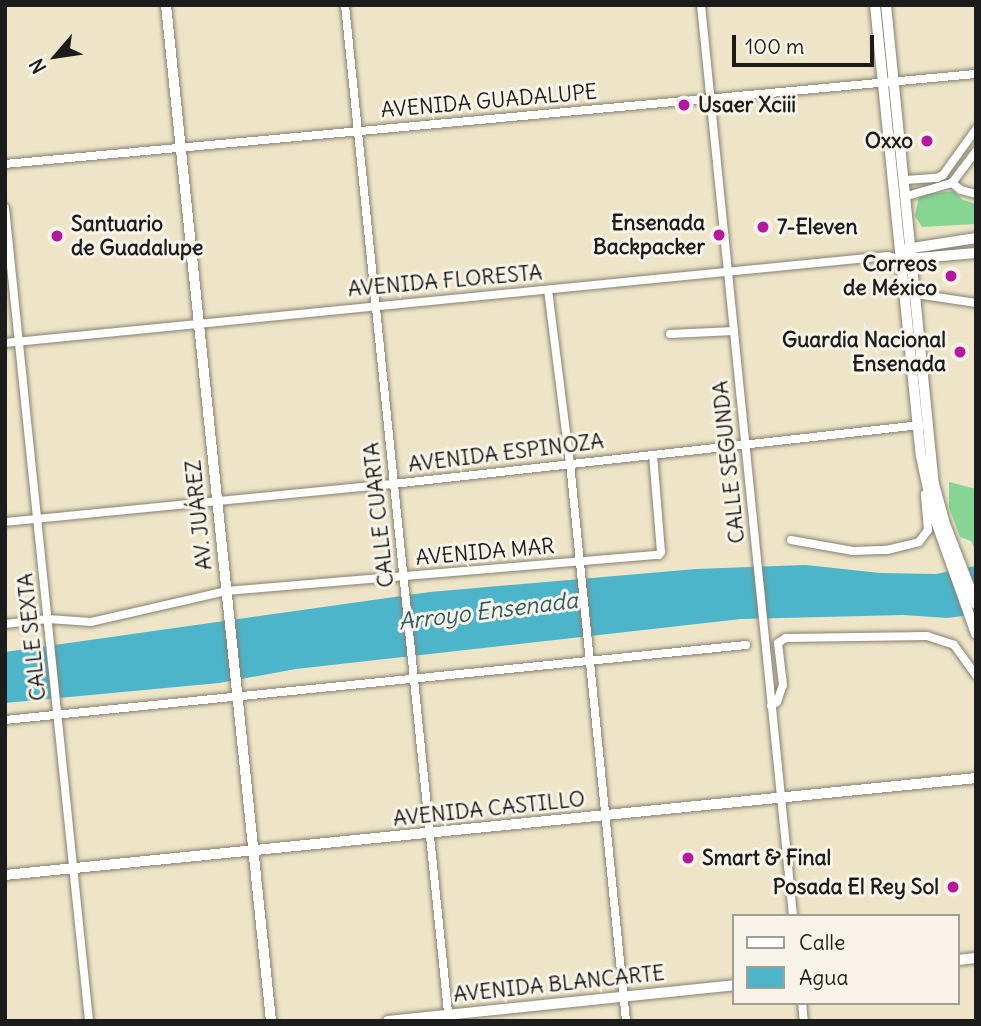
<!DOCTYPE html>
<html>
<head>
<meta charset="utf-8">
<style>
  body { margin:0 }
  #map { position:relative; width:981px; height:1026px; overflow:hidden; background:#eee5c8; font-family:Delius,sans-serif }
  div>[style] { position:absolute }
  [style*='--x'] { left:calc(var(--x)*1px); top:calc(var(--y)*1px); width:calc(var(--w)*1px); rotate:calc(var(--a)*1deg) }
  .green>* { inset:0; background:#86d593 }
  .water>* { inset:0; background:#4cb5c9 }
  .roads { filter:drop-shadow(0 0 2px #858072) drop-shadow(0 0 2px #858072) }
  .street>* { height:8px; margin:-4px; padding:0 4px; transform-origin:4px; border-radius:4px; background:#fff }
  .secondary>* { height:10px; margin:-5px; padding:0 5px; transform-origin:5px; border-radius:5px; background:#fff }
  .dots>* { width:19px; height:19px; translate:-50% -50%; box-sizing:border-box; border:4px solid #f7f3e8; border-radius:50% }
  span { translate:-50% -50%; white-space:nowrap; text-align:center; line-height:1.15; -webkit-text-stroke:6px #f7f3e8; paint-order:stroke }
  .street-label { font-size:21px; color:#1c1c1c }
  .poi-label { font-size:21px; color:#1c1c1c; font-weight:700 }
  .left { translate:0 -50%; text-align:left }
  .right { translate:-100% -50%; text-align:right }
  .water-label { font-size:23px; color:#2f5961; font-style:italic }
  .frame { position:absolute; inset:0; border:7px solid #1c1c1c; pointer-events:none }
  .legend { position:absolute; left:732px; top:914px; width:228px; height:91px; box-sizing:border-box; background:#f7f3e8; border:2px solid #9f9d96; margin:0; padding:9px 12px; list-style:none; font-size:21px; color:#1c1c1c }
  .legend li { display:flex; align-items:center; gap:14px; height:35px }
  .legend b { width:35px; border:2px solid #9f9d96 }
  .north { position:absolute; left:21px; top:21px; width:70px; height:70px; -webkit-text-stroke:5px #f7f3e8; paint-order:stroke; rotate:241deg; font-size:19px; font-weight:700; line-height:28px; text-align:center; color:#1c1c1c }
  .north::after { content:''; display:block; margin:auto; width:24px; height:32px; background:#1c1c1c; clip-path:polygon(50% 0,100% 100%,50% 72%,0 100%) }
  .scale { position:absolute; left:732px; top:35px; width:142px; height:32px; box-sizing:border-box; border:4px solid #1c1c1c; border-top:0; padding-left:9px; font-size:21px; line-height:24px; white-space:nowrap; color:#1c1c1c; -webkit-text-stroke:5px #f7f3e8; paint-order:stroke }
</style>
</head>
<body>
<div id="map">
  <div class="green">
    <div style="clip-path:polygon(954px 191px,963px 200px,976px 204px,976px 224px,922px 227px,915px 216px,919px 195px)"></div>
    <div style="clip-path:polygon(949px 482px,976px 489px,976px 551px,971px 541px,960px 537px,949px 507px)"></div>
  </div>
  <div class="water">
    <div style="clip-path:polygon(806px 565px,880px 573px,936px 574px,976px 566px,976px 614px,948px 618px,903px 615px,741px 619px,296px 669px,219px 683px,5px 703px,5px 652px,430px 592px,696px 569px)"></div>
  </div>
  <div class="roads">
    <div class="street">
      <div style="--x:345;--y:5;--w:1021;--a:84.16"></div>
      <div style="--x:701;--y:5;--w:916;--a:84.23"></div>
      <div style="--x:5;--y:164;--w:975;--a:-5.3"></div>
      <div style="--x:905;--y:180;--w:32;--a:-4"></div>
      <div style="--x:937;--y:178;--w:7;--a:-27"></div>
      <div style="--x:943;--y:175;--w:57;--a:-54.3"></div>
      <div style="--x:952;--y:183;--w:11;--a:38"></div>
      <div style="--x:961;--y:190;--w:16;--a:15"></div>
      <div style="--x:907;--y:196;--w:47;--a:-16.1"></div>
      <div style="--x:952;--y:183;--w:40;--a:-53"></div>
      <div style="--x:5;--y:208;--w:817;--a:84.1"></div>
      <div style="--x:548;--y:290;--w:174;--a:82.8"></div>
      <div style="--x:570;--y:463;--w:561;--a:84.27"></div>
      <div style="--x:916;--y:294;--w:61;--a:8.5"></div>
      <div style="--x:670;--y:334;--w:64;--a:-2.7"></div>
      <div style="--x:5;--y:343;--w:887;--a:-5.63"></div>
      <div style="--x:888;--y:256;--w:14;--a:17"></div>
      <div style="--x:5;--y:522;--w:390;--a:-5.6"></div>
      <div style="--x:393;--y:484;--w:531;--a:-6.38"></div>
      <div style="--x:791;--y:540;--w:63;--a:10.1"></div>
      <div style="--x:853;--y:551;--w:34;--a:-2"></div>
      <div style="--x:887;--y:550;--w:33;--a:-14"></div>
      <div style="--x:919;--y:542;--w:15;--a:-53"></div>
      <div style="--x:928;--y:530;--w:36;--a:-95"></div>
      <div style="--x:5;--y:624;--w:43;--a:-6.6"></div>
      <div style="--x:48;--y:619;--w:43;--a:4"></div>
      <div style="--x:91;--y:622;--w:139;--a:-12.9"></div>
      <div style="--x:226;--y:591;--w:434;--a:-4.8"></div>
      <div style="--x:659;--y:555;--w:4;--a:-56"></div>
      <div style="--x:661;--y:552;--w:97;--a:-94.7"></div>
      <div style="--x:771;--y:706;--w:7;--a:-34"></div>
      <div style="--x:777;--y:702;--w:18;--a:-71"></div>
      <div style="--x:783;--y:685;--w:42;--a:-96.8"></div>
      <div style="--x:778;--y:643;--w:9;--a:-32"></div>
      <div style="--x:786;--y:638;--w:141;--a:-0.8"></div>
      <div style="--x:927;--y:636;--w:28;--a:18"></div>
      <div style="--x:954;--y:645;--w:37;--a:54"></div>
      <div style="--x:5;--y:720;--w:745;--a:-5.78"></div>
      <div style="--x:802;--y:1003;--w:18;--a:84"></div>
    </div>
    <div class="secondary">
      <div style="--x:166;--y:5;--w:1021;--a:84.1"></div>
      <div style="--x:875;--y:5;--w:453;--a:84.2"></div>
      <div style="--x:921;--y:456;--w:58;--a:78.1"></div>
      <div style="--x:933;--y:513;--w:128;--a:70.4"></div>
      <div style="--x:886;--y:5;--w:481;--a:84.3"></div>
      <div style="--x:934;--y:484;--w:41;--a:74.6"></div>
      <div style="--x:945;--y:524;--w:86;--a:68.8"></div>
      <div style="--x:906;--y:249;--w:71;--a:-8.9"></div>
      <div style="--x:907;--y:259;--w:69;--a:-5"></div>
      <div style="--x:5;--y:875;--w:976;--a:-5.7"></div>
      <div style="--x:958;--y:960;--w:18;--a:-6"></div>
      <div style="--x:388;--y:1021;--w:348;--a:-5.9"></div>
    </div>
  </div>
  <div class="dots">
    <div style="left:684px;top:105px;background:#b5179e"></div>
    <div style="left:927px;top:141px;background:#b5179e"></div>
    <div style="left:763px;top:227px;background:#b5179e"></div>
    <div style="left:719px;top:235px;background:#b5179e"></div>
    <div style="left:57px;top:236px;background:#b5179e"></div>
    <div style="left:951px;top:276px;background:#b5179e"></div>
    <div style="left:960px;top:352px;background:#b5179e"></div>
    <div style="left:688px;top:858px;background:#b5179e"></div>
    <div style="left:953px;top:887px;background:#b5179e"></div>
  </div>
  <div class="street-label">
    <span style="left:489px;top:101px;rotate:-5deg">AVENIDA GUADALUPE</span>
    <span style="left:445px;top:281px;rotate:-5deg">AVENIDA FLORESTA</span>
    <span style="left:506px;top:453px;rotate:-7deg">AVENIDA ESPINOZA</span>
    <span style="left:729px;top:462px;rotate:-96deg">CALLE SEGUNDA</span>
    <span style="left:199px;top:515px;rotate:-96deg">AV. JUÁREZ</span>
    <span style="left:379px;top:515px;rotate:-96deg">CALLE CUARTA</span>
    <span style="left:485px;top:552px;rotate:-5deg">AVENIDA MAR</span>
    <span style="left:32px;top:637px;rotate:-96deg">CALLE SEXTA</span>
    <span style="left:489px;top:809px;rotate:-6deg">AVENIDA CASTILLO</span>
    <span style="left:559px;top:984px;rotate:-6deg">AVENIDA BLANCARTE</span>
  </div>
  <div class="poi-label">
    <span class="left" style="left:698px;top:105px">Usaer Xciii</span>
    <span class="right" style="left:913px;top:141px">Oxxo</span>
    <span class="right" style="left:705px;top:235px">Ensenada<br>Backpacker</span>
    <span class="left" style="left:71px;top:236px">Santuario<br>de Guadalupe</span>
    <span class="left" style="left:777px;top:227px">7-Eleven</span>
    <span class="right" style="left:937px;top:276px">Correos<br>de México</span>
    <span class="right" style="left:946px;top:352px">Guardia Nacional<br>Ensenada</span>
    <span class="left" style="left:702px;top:858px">Smart &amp; Final</span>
    <span class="right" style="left:939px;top:887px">Posada El Rey Sol</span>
  </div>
  <div class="water-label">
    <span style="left:488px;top:611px;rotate:-7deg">Arroyo Ensenada</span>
  </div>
  <div class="frame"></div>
  <ul class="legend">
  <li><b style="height:9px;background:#fff"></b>Calle</li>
  <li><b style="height:19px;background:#4cb5c9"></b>Agua</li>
  </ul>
  <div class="north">N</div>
  <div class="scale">100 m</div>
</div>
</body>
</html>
